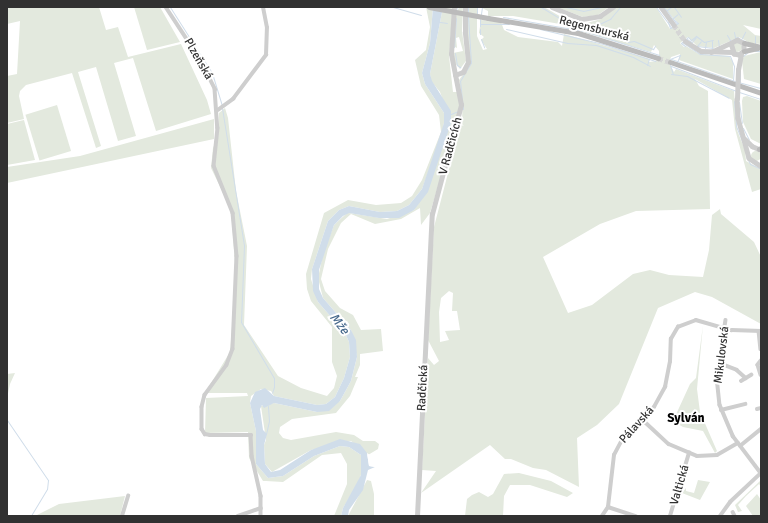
<!DOCTYPE html>
<html>
<head>
<meta charset="utf-8">
<style>
  body { margin:0 }
  #map { position:relative; width:768px; height:523px; overflow:hidden; background:#fff; font-family:Signika,sans-serif }
  div>[style] { position:absolute }
  [style*='--x'] { left:calc(var(--x)*1px); top:calc(var(--y)*1px); width:calc(var(--w)*1px); rotate:calc(var(--a)*1deg) }
  .green>* { inset:0; background:#e3e9de; transform-origin:0 0 }
  .round { border-radius:50% }
  .water>* { inset:0; background:#d0ddea }
  .pier>* { inset:0; background:#fff }
  .stream>* { height:1px; margin:-0.5px; padding:0 0.5px; transform-origin:0.5px; border-radius:0.5px; background:#d0ddea }
  .tertiary-tunnel>* { height:4.5px; margin-top:-2.25px; transform-origin:0; background:repeating-linear-gradient(90deg,#d6d6d6 0 4.5px,transparent 0 6.5px) }
  .secondary-tunnel>* { height:5px; margin-top:-2.5px; transform-origin:0; background:repeating-linear-gradient(90deg,#d6d6d6 0 5px,transparent 0 7.5px) }
  .minor>* { height:3.5px; margin:-1.75px; padding:0 1.75px; transform-origin:1.75px; border-radius:1.75px; background:#cecece }
  .tertiary>* { height:4.5px; margin:-2.25px; padding:0 2.25px; transform-origin:2.25px; border-radius:2.25px; background:#cecece }
  .secondary>* { height:5px; margin:-2.5px; padding:0 2.5px; transform-origin:2.5px; border-radius:2.5px; background:#bbb }
  .tertiary-bridge>* { height:4.5px; margin:-2.25px; padding:0 2.25px; transform-origin:2.25px; border-radius:2.25px; background:#cecece }
  .secondary-bridge>* { height:5px; margin:-2.5px; padding:0 2.5px; transform-origin:2.5px; border-radius:2.5px; background:#bbb }
  span { translate:-50% -50%; white-space:nowrap; text-align:center; line-height:1.15; -webkit-text-stroke:4px #fff; paint-order:stroke }
  .street-label { font-size:12px; color:#313131 }
  .water-label { font-size:13px; color:#47698c; font-style:italic }
  .neighbourhood-label { font-size:13px; color:#000; font-weight:700 }
  .frame { position:absolute; inset:0; border:8px solid #313131; pointer-events:none }
</style>
</head>
<body>
<div id="map">
  <div class="green">
    <div style="clip-path:polygon(7px 7px,99px 7px,106px 30px,118px 27px,128px 57px,181px 44px,207px 100px,211px 114px,156px 131px,133px 58px,114px 63px,136px 136px,118px 141px,96px 67px,78px 72px,101px 146px,96px 148px,72px 73px,26px 85px,20px 91px,19px 96px,24px 119px,7px 123px,7px 76px,17px 74px,20px 21px,7px 24px)"></div>
    <div style="clip-path:polygon(134px 7px,160px 7px,180px 42px,147px 50px)"></div>
    <div style="clip-path:polygon(426px 7px,433px 7px,430px 43px,422px 73px,425px 84px,444px 113px,444px 123px,441px 138px,422px 189px,409px 205px,397px 211px,380px 212px,349px 206px,339px 210px,328px 221px,312px 269px,311px 279px,318px 302px,345px 333px,349px 342px,350px 357px,344px 378px,335px 397px,326px 404px,317px 405px,274px 396px,271px 391px,261px 389px,251px 396px,250px 403px,256px 431px,256px 464px,268px 478px,283px 476px,314px 456px,340px 446px,349px 447px,361px 455px,361px 475px,356px 487px,343px 508px,341px 516px,334px 516px,347px 484px,347px 464px,341px 453px,322px 455px,283px 482px,266px 481px,263px 481px,249px 458px,248px 432px,205px 433px,206px 398px,248px 396px,247px 393px,205px 393px,230px 352px,236px 277px,231px 209px,211px 168px,213px 148px,218px 137px,219px 113px,225px 108px,228px 118px,236px 191px,247px 246px,244px 325px,278px 376px,301px 388px,327px 396px,334px 388px,337px 376px,332px 362px,332px 327px,311px 301px,307px 289px,306px 274px,324px 213px,348px 200px,376px 205px,401px 203px,412px 196px,422px 180px,441px 132px,439px 115px,421px 86px,415px 60px,426px 50px,430px 27px)"></div>
    <div style="clip-path:polygon(evenodd,443px 7px,453px 7px,449px 56px,453px 92px,461px 92px,459px 80px,470px 65px,466px 32px,467px 7px,477px 7px,477px 36px,483px 50px,487px 49px,481px 40px,484px 37px,479px 33px,481px 20px,501px 22px,504px 30px,518px 37px,558px 42px,562px 46px,564px 34px,630px 53px,649px 59px,649px 62px,656px 61px,659px 57px,659px 51px,654px 45px,651px 52px,566px 27px,566px 25px,513px 16px,488px 16px,488px 11px,482px 8px,544px 7px,563px 18px,587px 23px,601px 19px,617px 7px,656px 7px,670px 29px,678px 23px,663px 7px,761px 7px,761px 29px,743px 25px,755px 35px,761px 36px,761px 44px,750px 43px,739px 37px,714px 48px,697px 46px,688px 37px,680px 43px,684px 47px,686px 46px,699px 54px,729px 56px,733px 62px,733px 79px,679px 60px,680px 54px,671px 57px,669px 63px,674px 72px,676px 69px,734px 91px,737px 130px,745px 150px,746px 161px,761px 169px,761px 189px,752px 192px,735px 129px,732px 100px,695px 79px,699px 86px,708px 91px,710px 209px,636px 211px,600px 224px,543px 257px,568px 313px,592px 305px,633px 274px,650px 270px,669px 275px,703px 277px,709px 250px,712px 215px,720px 209px,721px 214px,754px 242px,761px 257px,761px 324px,712px 297px,695px 292px,658px 308px,619px 404px,597px 425px,577px 438px,579px 487px,546px 470px,533px 468px,511px 459px,505px 459px,490px 445px,421px 493px,436px 471px,422px 470px,428px 358px,434px 365px,439px 361px,428px 340px,434px 227px,462px 119px,463px 100px,430px 213px,421px 225px,420px 208px,401px 219px,375px 224px,351px 214px,341px 223px,328px 249px,321px 279px,325px 291px,340px 308px,353px 315px,361px 330px,381px 329px,383px 351px,360px 354px,360px 365px,355px 377px,358px 377px,350px 396px,336px 413px,292px 419px,280px 427px,279px 433px,283px 438px,291px 440px,336px 432px,354px 435px,363px 441px,375px 441px,379px 444px,378px 449px,368px 455px,351px 441px,311px 450px,272px 472px,265px 464px,264px 445px,266px 440px,261px 406px,274px 403px,317px 412px,340px 401px,351px 381px,357px 357px,351px 330px,323px 298px,318px 278px,323px 254px,334px 225px,347px 213px,349px 213px,387px 219px,414px 210px,451px 123px,440px 92px,431px 81px,430px 74px,443px 7px,449px 291px,453px 293px,452px 311px,457px 311px,460px 330px,445px 331px,449px 340px,440px 342px,439px 312px,441px 298px,449px 291px)"></div>
    <div style="clip-path:polygon(459px 7px,463px 7px,462px 31px,466px 61px,460px 69px,454px 62px,453px 53px,463px 51px,459px 37px,456px 38px,457px 48px,453px 46px,455px 18px)"></div>
    <div style="clip-path:polygon(557px 7px,609px 7px,598px 15px,583px 17px)"></div>
    <div class="round" style="left:732px;top:42px;width:10px;height:10px"></div>
    <div style="clip-path:polygon(761px 52px,761px 84px,744px 79px,742px 61px,744px 56px)"></div>
    <div style="clip-path:polygon(747px 96px,761px 101px,761px 144px,751px 139px,743px 122px,742px 101px,743px 97px)"></div>
    <div style="left:57px;top:105px;width:48px;height:33px;rotate:73deg"></div>
    <div style="clip-path:polygon(214px 119px,214px 139px,7px 183px,7px 167px,80px 156px)"></div>
    <div style="clip-path:polygon(24px 120px,35px 160px,7px 165px,7px 124px)"></div>
    <div class="round" style="left:751px;top:151px;width:10px;height:10px"></div>
    <div style="clip-path:polygon(703px 325px,697px 389px,700px 412px,717px 451px,715px 453px,703px 431px,683px 427px,673px 421px,690px 384px,696px 378px)"></div>
    <div style="clip-path:polygon(15px 373px,10px 384px,7px 398px,7px 374px)"></div>
    <div style="clip-path:polygon(519px 473px,551px 481px,573px 493px,567px 497px,530px 485px,510px 485px,504px 496px,503px 516px,465px 516px,467px 499px,472px 495px,479px 492px,488px 497px,493px 494px,504px 474px)"></div>
    <div style="clip-path:polygon(367px 480px,371px 481px,374px 494px,374px 516px,348px 516px)"></div>
    <div style="clip-path:polygon(698px 480px,710px 482px,700px 500px,682px 493px,686px 488px,686px 491px,694px 493px)"></div>
    <div style="clip-path:polygon(760px 481px,761px 487px,759px 484px,746px 496px,738px 505px,742px 511px,738px 512px,735px 505px)"></div>
    <div style="clip-path:polygon(757px 494px,761px 500px,761px 515px,753px 516px,746px 506px)"></div>
    <div style="clip-path:polygon(125px 496px,120px 516px,35px 516px,59px 504px)"></div>
  </div>
  <div class="water">
    <div style="clip-path:polygon(433px 7px,443px 7px,430px 74px,432px 81px,451px 111px,451px 123px,428px 192px,414px 210px,399px 218px,379px 218px,349px 213px,343px 216px,334px 225px,319px 270px,319px 289px,323px 298px,351px 330px,356px 340px,357px 357px,351px 381px,340px 401px,329px 411px,317px 412px,274px 403px,264px 408px,262px 405px,260px 409px,263px 430px,267px 434px,264px 445px,265px 464px,271px 472px,280px 470px,311px 450px,340px 439px,360px 444px,367px 453px,369px 466px,375px 467px,374px 470px,368px 470px,363px 490px,349px 510px,348px 516px,341px 516px,343px 508px,361px 475px,361px 455px,349px 447px,340px 446px,314px 456px,283px 476px,268px 478px,256px 464px,256px 431px,250px 403px,255px 392px,265px 388px,274px 396px,317px 405px,326px 404px,335px 397px,344px 378px,350px 357px,349px 342px,345px 333px,318px 302px,313px 291px,312px 269px,328px 221px,339px 210px,349px 206px,380px 212px,397px 211px,409px 205px,422px 189px,444px 123px,444px 113px,425px 84px,422px 73px,430px 43px)"></div>
  </div>
  <div class="pier">
    <div style="clip-path:polygon(367px 453px,370px 455px,370px 465px,376px 466px,375px 471px,370px 472px,369px 480px,368px 470px,375px 467px,369px 466px)"></div>
  </div>
  <div class="stream">
    <div style="--x:170;--y:7;--w:78;--a:57.5"></div>
    <div style="--x:212;--y:73;--w:34;--a:73"></div>
    <div style="--x:393;--y:7;--w:29;--a:16"></div>
    <div style="--x:514;--y:7;--w:10;--a:0"></div>
    <div style="--x:541;--y:7;--w:21;--a:31"></div>
    <div style="--x:559;--y:18;--w:37;--a:13"></div>
    <div style="--x:595;--y:26;--w:17;--a:-25"></div>
    <div style="--x:610;--y:19;--w:16;--a:-50"></div>
    <div style="--x:566;--y:7;--w:17;--a:13"></div>
    <div style="--x:583;--y:11;--w:19;--a:-12"></div>
    <div style="--x:656;--y:7;--w:25;--a:53"></div>
    <div style="--x:664;--y:7;--w:20;--a:53"></div>
    <div style="--x:674;--y:7;--w:12;--a:55"></div>
    <div style="--x:667;--y:10;--w:5;--a:-37"></div>
    <div style="--x:456;--y:11;--w:4;--a:-76"></div>
    <div style="--x:468;--y:12;--w:5;--a:-90"></div>
    <div style="--x:477;--y:14;--w:7;--a:-90"></div>
    <div style="--x:481;--y:14;--w:7;--a:-82"></div>
    <div style="--x:503;--y:17;--w:82;--a:9.8"></div>
    <div style="--x:584;--y:31;--w:79;--a:17.7"></div>
    <div style="--x:673;--y:18;--w:6;--a:-39"></div>
    <div style="--x:673;--y:19;--w:6;--a:39"></div>
    <div style="--x:678;--y:23;--w:4;--a:146"></div>
    <div style="--x:440;--y:22;--w:7;--a:8"></div>
    <div style="--x:668;--y:22;--w:6;--a:72"></div>
    <div style="--x:670;--y:28;--w:3;--a:-18"></div>
    <div style="--x:480;--y:24;--w:29;--a:0"></div>
    <div style="--x:597;--y:24;--w:6;--a:72"></div>
    <div style="--x:599;--y:30;--w:31;--a:22"></div>
    <div style="--x:628;--y:42;--w:6;--a:-9"></div>
    <div style="--x:634;--y:41;--w:21;--a:23"></div>
    <div style="--x:653;--y:49;--w:4;--a:-56"></div>
    <div style="--x:480;--y:26;--w:7;--a:-90"></div>
    <div style="--x:506;--y:29;--w:63;--a:12.9"></div>
    <div style="--x:567;--y:43;--w:29;--a:4"></div>
    <div style="--x:596;--y:45;--w:39;--a:18"></div>
    <div style="--x:633;--y:57;--w:19;--a:28"></div>
    <div style="--x:540;--y:29;--w:65;--a:13.4"></div>
    <div style="--x:603;--y:44;--w:55;--a:18.1"></div>
    <div style="--x:734;--y:32;--w:5;--a:79"></div>
    <div style="--x:480;--y:34;--w:5;--a:-90"></div>
    <div style="--x:727;--y:35;--w:6;--a:59"></div>
    <div style="--x:742;--y:38;--w:7;--a:-63"></div>
    <div style="--x:481;--y:39;--w:9;--a:69"></div>
    <div style="--x:687;--y:39;--w:5;--a:37"></div>
    <div style="--x:718;--y:40;--w:7;--a:82"></div>
    <div style="--x:690;--y:41;--w:8;--a:-40"></div>
    <div style="--x:696;--y:36;--w:10;--a:37"></div>
    <div style="--x:704;--y:42;--w:9;--a:-13"></div>
    <div style="--x:712;--y:41;--w:7;--a:90"></div>
    <div style="--x:682;--y:42;--w:22;--a:34"></div>
    <div style="--x:700;--y:54;--w:30;--a:4"></div>
    <div style="--x:730;--y:56;--w:11;--a:68"></div>
    <div style="--x:734;--y:66;--w:14;--a:94"></div>
    <div style="--x:692;--y:42;--w:6;--a:-51"></div>
    <div style="--x:729;--y:42;--w:9;--a:-32"></div>
    <div style="--x:737;--y:37;--w:9;--a:27"></div>
    <div style="--x:755;--y:43;--w:7;--a:-90"></div>
    <div style="--x:685;--y:46;--w:5;--a:-143"></div>
    <div style="--x:681;--y:43;--w:9;--a:-41"></div>
    <div style="--x:688;--y:37;--w:4;--a:45"></div>
    <div style="--x:697;--y:46;--w:16;--a:7"></div>
    <div style="--x:697;--y:46;--w:6;--a:-51"></div>
    <div style="--x:454;--y:47;--w:29;--a:-86"></div>
    <div style="--x:705;--y:48;--w:6;--a:-81"></div>
    <div style="--x:755;--y:51;--w:6;--a:0"></div>
    <div style="--x:455;--y:53;--w:12;--a:81"></div>
    <div style="--x:457;--y:65;--w:4;--a:34"></div>
    <div style="--x:743;--y:56;--w:6;--a:-39"></div>
    <div style="--x:670;--y:59;--w:11;--a:-22"></div>
    <div style="--x:680;--y:55;--w:8;--a:113"></div>
    <div style="--x:671;--y:59;--w:68;--a:19"></div>
    <div style="--x:647;--y:65;--w:6;--a:-72"></div>
    <div style="--x:670;--y:65;--w:9;--a:72"></div>
    <div style="--x:671;--y:66;--w:70;--a:21"></div>
    <div style="--x:740;--y:69;--w:13;--a:90"></div>
    <div style="--x:671;--y:74;--w:16;--a:7"></div>
    <div style="--x:687;--y:76;--w:47;--a:27.6"></div>
    <div style="--x:738;--y:82;--w:24;--a:15"></div>
    <div style="--x:739;--y:92;--w:23;--a:18"></div>
    <div style="--x:734;--y:101;--w:25;--a:85"></div>
    <div style="--x:736;--y:126;--w:18;--a:68"></div>
    <div style="--x:739;--y:102;--w:21;--a:82"></div>
    <div style="--x:222;--y:108;--w:139;--a:80.9"></div>
    <div style="--x:244;--y:245;--w:77;--a:92.2"></div>
    <div style="--x:241;--y:322;--w:65;--a:59.5"></div>
    <div style="--x:274;--y:378;--w:9;--a:90"></div>
    <div style="--x:274;--y:387;--w:6;--a:108"></div>
    <div style="--x:463;--y:109;--w:28;--a:-96"></div>
    <div style="--x:460;--y:81;--w:21;--a:-59"></div>
    <div style="--x:471;--y:63;--w:47;--a:-93.7"></div>
    <div style="--x:451;--y:114;--w:8;--a:-23"></div>
    <div style="--x:743;--y:128;--w:13;--a:63"></div>
    <div style="--x:746;--y:156;--w:9;--a:63"></div>
    <div style="--x:750;--y:164;--w:12;--a:24"></div>
    <div style="--x:7;--y:420;--w:73;--a:55.7"></div>
    <div style="--x:48;--y:480;--w:9;--a:96"></div>
    <div style="--x:47;--y:489;--w:31;--a:121"></div>
    <div style="--x:266;--y:434;--w:13;--a:-77"></div>
    <div style="--x:269;--y:421;--w:15;--a:-94"></div>
  </div>
  <div class="tertiary-tunnel">
    <div style="--x:674;--y:25;--w:19;--a:55"></div>
  </div>
  <div class="secondary-tunnel">
    <div style="--x:658;--y:58;--w:13;--a:18"></div>
  </div>
  <div class="minor">
    <div style="--x:166;--y:7;--w:62;--a:56.8"></div>
    <div style="--x:200;--y:59;--w:34;--a:63"></div>
    <div style="--x:215;--y:89;--w:39;--a:86"></div>
    <div style="--x:218;--y:128;--w:38;--a:96"></div>
    <div style="--x:214;--y:166;--w:51;--a:68"></div>
    <div style="--x:233;--y:213;--w:43;--a:84.7"></div>
    <div style="--x:237;--y:256;--w:93;--a:92.5"></div>
    <div style="--x:233;--y:349;--w:17;--a:111"></div>
    <div style="--x:227;--y:365;--w:37;--a:126"></div>
    <div style="--x:205;--y:395;--w:12;--a:104"></div>
    <div style="--x:202;--y:407;--w:22;--a:90"></div>
    <div style="--x:202;--y:429;--w:6;--a:59"></div>
    <div style="--x:205;--y:434;--w:5;--a:11"></div>
    <div style="--x:210;--y:435;--w:41;--a:0"></div>
    <div style="--x:251;--y:435;--w:21;--a:87"></div>
    <div style="--x:252;--y:456;--w:41;--a:77.3"></div>
    <div style="--x:261;--y:496;--w:20;--a:90"></div>
    <div style="--x:218;--y:110;--w:19;--a:-36"></div>
    <div style="--x:233;--y:99;--w:55;--a:-53.1"></div>
    <div style="--x:266;--y:55;--w:27;--a:-88"></div>
    <div style="--x:267;--y:28;--w:21;--a:-101"></div>
    <div style="--x:726;--y:320;--w:58;--a:99"></div>
    <div style="--x:717;--y:377;--w:28;--a:84"></div>
    <div style="--x:720;--y:405;--w:34;--a:67"></div>
    <div style="--x:733;--y:436;--w:46;--a:52.9"></div>
    <div style="--x:759;--y:331;--w:18;--a:84"></div>
    <div style="--x:761;--y:361;--w:5;--a:127"></div>
    <div style="--x:758;--y:365;--w:10;--a:73"></div>
    <div style="--x:719;--y:363;--w:19;--a:21"></div>
    <div style="--x:737;--y:370;--w:12;--a:42"></div>
    <div style="--x:741;--y:381;--w:12;--a:-31"></div>
    <div style="--x:757;--y:409;--w:4;--a:-14"></div>
    <div style="--x:721;--y:410;--w:25;--a:-14"></div>
    <div style="--x:643;--y:420;--w:35;--a:43"></div>
    <div style="--x:669;--y:444;--w:30;--a:23"></div>
    <div style="--x:697;--y:456;--w:20;--a:-3"></div>
    <div style="--x:717;--y:455;--w:24;--a:-30"></div>
    <div style="--x:740;--y:446;--w:27;--a:-39"></div>
    <div style="--x:608;--y:507;--w:29;--a:18"></div>
    <div style="--x:733;--y:512;--w:4;--a:63"></div>
    <div style="--x:122;--y:516;--w:21;--a:-73"></div>
    <div style="--x:238;--y:516;--w:24;--a:-19"></div>
    <div style="--x:602;--y:516;--w:11;--a:-56"></div>
    <div style="--x:608;--y:507;--w:52;--a:-83.4"></div>
    <div style="--x:614;--y:455;--w:17;--a:-62"></div>
    <div style="--x:622;--y:440;--w:46;--a:-45.9"></div>
    <div style="--x:654;--y:407;--w:23;--a:-61"></div>
    <div style="--x:665;--y:387;--w:25;--a:-79"></div>
    <div style="--x:670;--y:362;--w:23;--a:-88"></div>
    <div style="--x:671;--y:339;--w:14;--a:-60"></div>
    <div style="--x:678;--y:327;--w:19;--a:-21"></div>
    <div style="--x:696;--y:320;--w:37;--a:16"></div>
    <div style="--x:732;--y:330;--w:29;--a:2"></div>
    <div style="--x:670;--y:516;--w:66;--a:-73.2"></div>
    <div style="--x:720;--y:516;--w:17;--a:-54"></div>
    <div style="--x:730;--y:502;--w:42;--a:-43.1"></div>
  </div>
  <div class="tertiary">
    <div style="--x:552;--y:7;--w:32;--a:22"></div>
    <div style="--x:582;--y:19;--w:18;--a:-9"></div>
    <div style="--x:600;--y:16;--w:16;--a:-35"></div>
    <div style="--x:661;--y:7;--w:22;--a:54"></div>
    <div style="--x:685;--y:41;--w:19;--a:32"></div>
    <div style="--x:701;--y:51;--w:31;--a:2"></div>
    <div style="--x:711;--y:52;--w:29;--a:-25"></div>
    <div style="--x:737;--y:40;--w:8;--a:23"></div>
    <div style="--x:744;--y:43;--w:8;--a:90"></div>
    <div style="--x:744;--y:51;--w:6;--a:141"></div>
    <div style="--x:739;--y:55;--w:5;--a:-169"></div>
    <div style="--x:734;--y:54;--w:9;--a:-108"></div>
    <div style="--x:738;--y:70;--w:16;--a:-79"></div>
    <div style="--x:455;--y:75;--w:9;--a:-21"></div>
    <div style="--x:463;--y:72;--w:11;--a:-63"></div>
    <div style="--x:468;--y:62;--w:30;--a:-96"></div>
    <div style="--x:465;--y:32;--w:25;--a:-90"></div>
    <div style="--x:737;--y:99;--w:19;--a:87"></div>
    <div style="--x:738;--y:118;--w:41;--a:74.6"></div>
    <div style="--x:749;--y:158;--w:14;--a:34"></div>
    <div style="--x:745;--y:139;--w:10;--a:45"></div>
    <div style="--x:752;--y:146;--w:10;--a:24"></div>
    <div style="--x:417;--y:516;--w:302;--a:-87.2"></div>
    <div style="--x:432;--y:214;--w:113;--a:-75.1"></div>
    <div style="--x:461;--y:105;--w:52;--a:-101.1"></div>
    <div style="--x:451;--y:54;--w:47;--a:-86.3"></div>
  </div>
  <div class="secondary">
    <div style="--x:488;--y:18;--w:91;--a:9.5"></div>
    <div style="--x:578;--y:33;--w:84;--a:17.4"></div>
    <div style="--x:744;--y:43;--w:17;--a:13"></div>
    <div style="--x:744;--y:51;--w:14;--a:-12"></div>
    <div style="--x:670;--y:62;--w:96;--a:18.8"></div>
    <div style="--x:759;--y:149;--w:2;--a:-27"></div>
  </div>
  <div class="tertiary-bridge">
    <div style="--x:737;--y:99;--w:29;--a:-88"></div>
  </div>
  <div class="secondary-bridge">
    <div style="--x:429;--y:7;--w:60;--a:10.6"></div>
  </div>
  <div class="street-label">
    <span style="left:594px;top:29px;rotate:14deg">Regensburská</span>
    <span style="left:198px;top:59px;rotate:60deg">Plzeňská</span>
    <span style="left:451px;top:146px;rotate:-75deg">V Radčicích</span>
    <span style="left:722px;top:355px;rotate:-83deg">Mikulovská</span>
    <span style="left:423px;top:388px;rotate:-87deg">Radčická</span>
    <span style="left:637px;top:425px;rotate:-48deg">Pálavská</span>
    <span style="left:680px;top:485px;rotate:-74deg">Valtická</span>
  </div>
  <div class="water-label">
    <span style="left:339px;top:324px;rotate:52deg">Mže</span>
  </div>
  <div class="neighbourhood-label">
    <span style="left:686px;top:418px">Sylván</span>
  </div>
  <div class="frame"></div>
</div>
</body>
</html>
